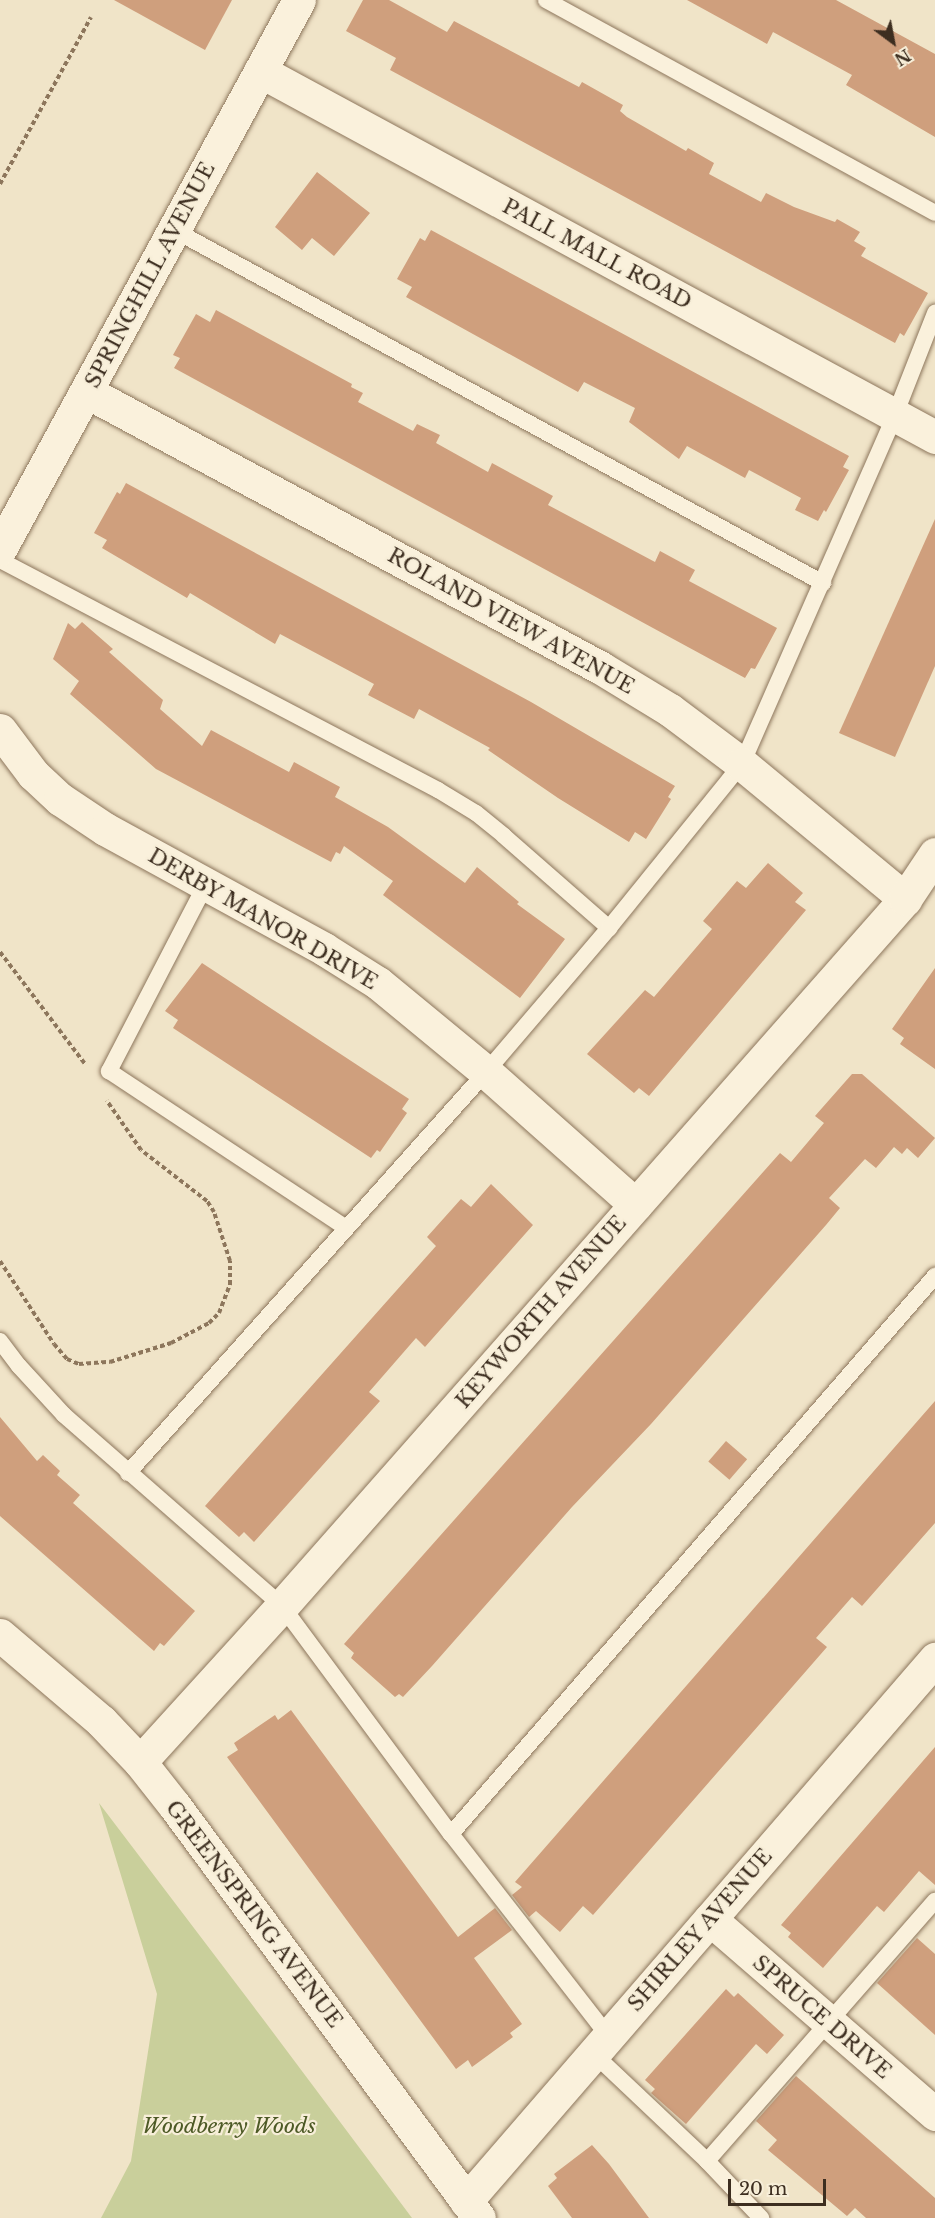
<!DOCTYPE html>
<html>
<head>
<meta charset="utf-8">
<style>
  body { margin:0 }
  #map { position:relative; width:935px; height:2218px; overflow:hidden; background:#f0e4c8; font-family:"Libre Baskerville",serif }
  div>[style] { position:absolute }
  [style*='--x'] { left:calc(var(--x)*1px); top:calc(var(--y)*1px); width:calc(var(--w)*1px); rotate:calc(var(--a)*1deg) }
  .green>* { inset:0; background:#c9cf9b }
  .building>* { inset:0; background:#cf9f7d; transform-origin:0 0 }
  .path>* { height:4px; margin-top:-2px; transform-origin:0; background:repeating-linear-gradient(90deg,#8d765c 0 4.5px,transparent 0 7.5px) }
  .roads { filter:drop-shadow(0 0 2px #8d765c) drop-shadow(0 0 2px #8d765c) }
  .lane>* { height:16px; margin:-8px; padding:0 8px; transform-origin:8px; border-radius:8px; background:#faf1dc }
  .street>* { height:33px; margin:-16.5px; padding:0 16.5px; transform-origin:16.5px; border-radius:16.5px; background:#faf1dc }
  .secondary>* { height:33px; margin:-16.5px; padding:0 16.5px; transform-origin:16.5px; border-radius:16.5px; background:#faf1dc }
  span { translate:-50% -50%; white-space:nowrap; text-align:center; line-height:1.15; -webkit-text-stroke:4.5px #f7eed8; paint-order:stroke }
  .street-label { font-size:21px; color:#3d2e20 }
  .park-label { font-size:21px; color:#4d5a26; font-style:italic }
  .north { position:absolute; left:863px; top:12px; width:60px; height:60px; -webkit-text-stroke:4px #f7eed8; paint-order:stroke; rotate:148deg; font-size:16px; font-weight:700; line-height:24px; text-align:center; color:#3d2e20 }
  .north::after { content:''; display:block; margin:auto; width:21px; height:27px; background:#3d2e20; clip-path:polygon(50% 0,100% 100%,50% 72%,0 100%) }
  .scale { position:absolute; left:728px; top:2179px; width:98px; height:27px; box-sizing:border-box; border:3px solid #3d2e20; border-top:0; padding-left:8px; font-size:18px; line-height:21px; white-space:nowrap; color:#3d2e20; -webkit-text-stroke:4px #f7eed8; paint-order:stroke }
</style>
</head>
<body>
<div id="map">
  <div class="green">
    <div style="clip-path:polygon(99px 1803px,263px 2019px,412px 2218px,101px 2218px,131px 2161px,157px 1994px)"></div>
  </div>
  <div class="building">
    <div style="clip-path:polygon(114px 0,232px 0,205px 50px)"></div>
    <div style="clip-path:polygon(363px 0,389px 0,447px 32px,454px 21px,579px 87px,582px 82px,623px 105px,620px 111px,627px 117px,686px 151px,688px 148px,714px 163px,709px 174px,761px 202px,766px 193px,794px 207px,835px 222px,837px 219px,860px 232px,854px 241px,866px 248px,861px 256px,928px 293px,904px 336px,900px 333px,895px 343px,390px 70px,396px 58px,346px 31px)"></div>
    <div style="clip-path:polygon(687px 0,836px 0,935px 54px,935px 137px,846px 85px,852px 75px,773px 32px,767px 44px)"></div>
    <div style="clip-path:polygon(317px 172px,370px 213px,334px 256px,312px 238px,302px 250px,275px 227px)"></div>
    <div style="clip-path:polygon(431px 230px,849px 456px,843px 467px,849px 470px,826px 512px,824px 510px,818px 521px,795px 510px,801px 498px,749px 470px,745px 478px,687px 446px,679px 459px,629px 422px,635px 408px,584px 382px,578px 392px,406px 297px,412px 287px,397px 279px,420px 238px,425px 241px)"></div>
    <div style="clip-path:polygon(216px 310px,352px 384px,351px 387px,363px 393px,358px 402px,413px 431px,417px 424px,440px 435px,436px 443px,488px 472px,492px 463px,553px 496px,548px 505px,655px 562px,660px 551px,695px 570px,689px 581px,777px 628px,755px 669px,751px 668px,745px 678px,174px 368px,180px 358px,173px 355px,196px 314px,210px 322px)"></div>
    <div style="clip-path:polygon(126px 483px,531px 702px,675px 786px,668px 797px,671px 799px,646px 839px,635px 832px,629px 842px,558px 798px,488px 750px,490px 748px,419px 709px,414px 719px,368px 695px,374px 684px,280px 634px,275px 644px,190px 593px,187px 598px,102px 548px,107px 540px,94px 533px,117px 492px,120px 494px)"></div>
    <div style="clip-path:polygon(935px 519px,935px 666px,895px 757px,839px 733px)"></div>
    <div style="clip-path:polygon(82px 622px,113px 649px,109px 652px,163px 700px,160px 709px,202px 746px,211px 730px,289px 772px,294px 762px,340px 787px,335px 797px,388px 827px,465px 883px,477px 867px,519px 902px,517px 904px,565px 939px,520px 998px,383px 895px,393px 881px,344px 846px,340px 854px,336px 852px,331px 862px,156px 769px,70px 694px,79px 681px,53px 659px,68px 623px,75px 629px)"></div>
    <div style="clip-path:polygon(768px 863px,803px 893px,795px 902px,806px 910px,649px 1096px,639px 1088px,634px 1093px,587px 1054px,645px 990px,654px 997px,712px 929px,703px 921px,737px 881px,746px 888px)"></div>
    <div style="clip-path:polygon(202px 963px,409px 1099px,402px 1109px,407px 1113px,380px 1152px,377px 1150px,371px 1158px,173px 1028px,178px 1020px,165px 1011px)"></div>
    <div style="clip-path:polygon(935px 968px,935px 1069px,900px 1044px,904px 1038px,892px 1029px)"></div>
    <div style="clip-path:polygon(852px 1074px,862px 1074px,935px 1138px,918px 1158px,907px 1148px,902px 1154px,894px 1147px,876px 1168px,865px 1159px,829px 1198px,840px 1208px,826px 1225px,651px 1424px,572px 1507px,432px 1666px,403px 1697px,399px 1694px,395px 1697px,351px 1658px,354px 1653px,344px 1644px,780px 1153px,791px 1162px,824px 1123px,815px 1116px)"></div>
    <div style="clip-path:polygon(491px 1184px,533px 1225px,425px 1347px,416px 1338px,369px 1392px,380px 1401px,254px 1542px,244px 1532px,239px 1537px,205px 1506px,436px 1246px,427px 1237px,461px 1199px,471px 1207px)"></div>
    <div style="clip-path:polygon(935px 1401px,935px 1523px,862px 1606px,852px 1597px,816px 1638px,827px 1647px,593px 1915px,583px 1906px,560px 1932px,536px 1911px,529px 1917px,512px 1895px,522px 1887px,515px 1882px)"></div>
    <div style="clip-path:polygon(0 1417px,37px 1461px,43px 1455px,60px 1471px,57px 1475px,80px 1495px,73px 1503px,195px 1611px,164px 1646px,160px 1643px,154px 1651px,0 1516px)"></div>
    <div style="left:726px;top:1441px;width:28px;height:27px;rotate:41deg"></div>
    <div style="clip-path:polygon(291px 1710px,458px 1937px,495px 1908px,512px 1930px,474px 1958px,522px 2024px,510px 2033px,513px 2037px,472px 2067px,468px 2060px,456px 2069px,227px 1757px,238px 1750px,234px 1743px,275px 1715px,278px 1720px)"></div>
    <div style="clip-path:polygon(935px 1747px,935px 1885px,919px 1871px,884px 1912px,877px 1906px,823px 1968px,788px 1937px,791px 1933px,781px 1925px)"></div>
    <div style="clip-path:polygon(917px 1938px,935px 1954px,935px 2035px,877px 1983px)"></div>
    <div style="clip-path:polygon(726px 1989px,734px 1997px,738px 1993px,784px 2035px,767px 2054px,756px 2044px,686px 2124px,651px 2093px,655px 2089px,645px 2080px)"></div>
    <div style="clip-path:polygon(796px 2076px,935px 2198px,935px 2218px,866px 2218px,855px 2208px,847px 2216px,768px 2150px,777px 2140px,756px 2121px)"></div>
    <div style="clip-path:polygon(592px 2145px,609px 2164px,649px 2218px,572px 2218px,548px 2186px,557px 2178px,554px 2174px)"></div>
  </div>
  <div class="path">
    <div style="--x:0;--y:184;--w:190;--a:-61.4"></div>
    <div style="--x:0;--y:952;--w:141;--a:52.8"></div>
    <div style="--x:0;--y:1261;--w:99;--a:57"></div>
    <div style="--x:54;--y:1344;--w:20;--a:49"></div>
    <div style="--x:67;--y:1359;--w:13;--a:23"></div>
    <div style="--x:79;--y:1364;--w:31;--a:-4"></div>
    <div style="--x:110;--y:1362;--w:64;--a:-17.3"></div>
    <div style="--x:171;--y:1343;--w:43;--a:-27.8"></div>
    <div style="--x:209;--y:1323;--w:14;--a:-45"></div>
    <div style="--x:219;--y:1313;--w:30;--a:-69"></div>
    <div style="--x:230;--y:1285;--w:24;--a:-90"></div>
    <div style="--x:230;--y:1261;--w:52;--a:-108.1"></div>
    <div style="--x:214;--y:1212;--w:13;--a:-122"></div>
    <div style="--x:207;--y:1201;--w:83;--a:-142.3"></div>
    <div style="--x:141;--y:1150;--w:60;--a:-124.8"></div>
  </div>
  <div class="roads">
    <div class="lane">
      <div style="--x:546;--y:0;--w:443;--a:28.7"></div>
      <div style="--x:174;--y:230;--w:739;--a:28.54"></div>
      <div style="--x:0;--y:560;--w:495;--a:27.7"></div>
      <div style="--x:438;--y:790;--w:44;--a:31.2"></div>
      <div style="--x:476;--y:813;--w:36;--a:39"></div>
      <div style="--x:504;--y:836;--w:140;--a:41.2"></div>
      <div style="--x:206;--y:884;--w:211;--a:117.4"></div>
      <div style="--x:109;--y:1071;--w:284;--a:33.5"></div>
      <div style="--x:0;--y:1341;--w:31;--a:53"></div>
      <div style="--x:19;--y:1366;--w:67;--a:47.4"></div>
      <div style="--x:64;--y:1415;--w:290;--a:41.2"></div>
      <div style="--x:282;--y:1606;--w:284;--a:53.5"></div>
      <div style="--x:451;--y:1834;--w:256;--a:52.1"></div>
      <div style="--x:128;--y:1473;--w:538;--a:-48.24"></div>
      <div style="--x:486;--y:1072;--w:189;--a:-49.5"></div>
      <div style="--x:609;--y:928;--w:211;--a:-51"></div>
      <div style="--x:742;--y:764;--w:381;--a:-66.3"></div>
      <div style="--x:895;--y:415;--w:110;--a:-68.6"></div>
      <div style="--x:451;--y:1834;--w:739;--a:-49.06"></div>
      <div style="--x:594;--y:2054;--w:156;--a:43.4"></div>
      <div style="--x:707;--y:2161;--w:79;--a:46.5"></div>
      <div style="--x:707;--y:2161;--w:346;--a:-48.8"></div>
    </div>
    <div class="street">
      <div style="--x:260;--y:71;--w:768;--a:28.47"></div>
      <div style="--x:87;--y:392;--w:583;--a:28.23"></div>
      <div style="--x:601;--y:668;--w:81;--a:31.3"></div>
      <div style="--x:670;--y:710;--w:90;--a:36.9"></div>
      <div style="--x:742;--y:764;--w:212;--a:39.6"></div>
      <div style="--x:0;--y:549;--w:625;--a:-61.43"></div>
      <div style="--x:0;--y:730;--w:55;--a:53.1"></div>
      <div style="--x:33;--y:774;--w:37;--a:43"></div>
      <div style="--x:60;--y:799;--w:54;--a:33.7"></div>
      <div style="--x:105;--y:829;--w:250;--a:28.7"></div>
      <div style="--x:324;--y:949;--w:64;--a:32.2"></div>
      <div style="--x:378;--y:983;--w:140;--a:39.5"></div>
      <div style="--x:486;--y:1072;--w:200;--a:41.6"></div>
      <div style="--x:140;--y:1762;--w:211;--a:-47.7"></div>
      <div style="--x:282;--y:1606;--w:942;--a:-48.61"></div>
      <div style="--x:905;--y:899;--w:54;--a:-56.3"></div>
      <div style="--x:710;--y:1919;--w:298;--a:40.9"></div>
      <div style="--x:466;--y:2201;--w:717;--a:-49.13"></div>
    </div>
    <div class="secondary">
      <div style="--x:0;--y:1635;--w:133;--a:40.4"></div>
      <div style="--x:101;--y:1721;--w:57;--a:46.4"></div>
      <div style="--x:140;--y:1762;--w:55;--a:51.7"></div>
      <div style="--x:174;--y:1805;--w:513;--a:53.55"></div>
    </div>
  </div>
  <div class="street-label">
    <span style="left:597px;top:254px;rotate:28deg">PALL MALL ROAD</span>
    <span style="left:150px;top:275px;rotate:-62deg">SPRINGHILL AVENUE</span>
    <span style="left:511px;top:621px;rotate:29deg">ROLAND VIEW AVENUE</span>
    <span style="left:263px;top:919px;rotate:30deg">DERBY MANOR DRIVE</span>
    <span style="left:541px;top:1312px;rotate:-49deg">KEYWORTH AVENUE</span>
    <span style="left:254px;top:1914px;rotate:53deg">GREENSPRING AVENUE</span>
    <span style="left:700px;top:1930px;rotate:-49deg">SHIRLEY AVENUE</span>
    <span style="left:822px;top:2017px;rotate:41deg">SPRUCE DRIVE</span>
  </div>
  <div class="park-label">
    <span style="left:229px;top:2126px">Woodberry Woods</span>
  </div>
  <div class="north">N</div>
  <div class="scale">20 m</div>
</div>
</body>
</html>
